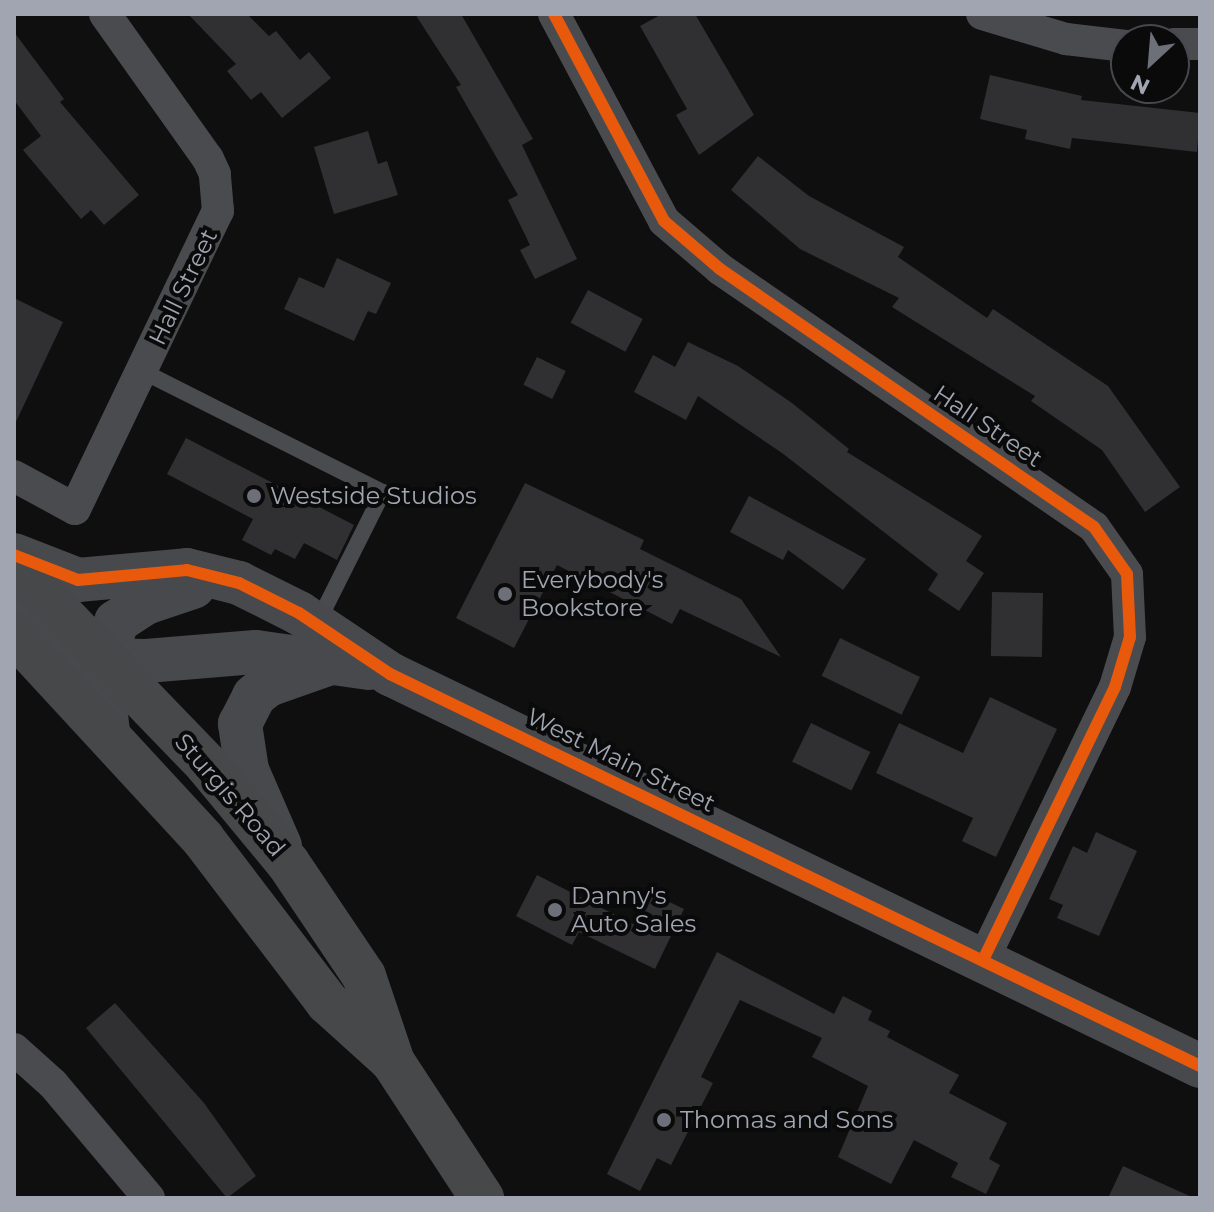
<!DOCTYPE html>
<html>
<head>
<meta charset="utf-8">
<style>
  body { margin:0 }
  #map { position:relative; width:1214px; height:1212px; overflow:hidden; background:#0f0f10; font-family:Montserrat,sans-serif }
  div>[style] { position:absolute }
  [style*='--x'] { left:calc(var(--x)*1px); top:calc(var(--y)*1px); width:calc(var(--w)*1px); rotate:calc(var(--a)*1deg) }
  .building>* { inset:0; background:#303032; transform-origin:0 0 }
  .lane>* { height:16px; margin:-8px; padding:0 8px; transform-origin:8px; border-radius:8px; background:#4a4b4f }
  .street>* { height:32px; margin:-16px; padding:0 16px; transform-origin:16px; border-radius:16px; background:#4a4b4f }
  .secondary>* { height:44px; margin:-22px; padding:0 22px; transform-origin:22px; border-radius:22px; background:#48494c }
  .primary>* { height:44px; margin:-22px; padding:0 22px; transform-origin:22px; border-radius:22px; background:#46484a }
  .cycleway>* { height:12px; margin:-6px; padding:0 6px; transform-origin:6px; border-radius:6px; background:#e8590c }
  .dots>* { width:22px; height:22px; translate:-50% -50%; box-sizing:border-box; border:4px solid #0a0a0b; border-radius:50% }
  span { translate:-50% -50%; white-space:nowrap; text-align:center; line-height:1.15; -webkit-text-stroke:8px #0a0a0b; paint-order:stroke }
  .street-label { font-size:24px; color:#a0a5b1 }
  .poi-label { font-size:24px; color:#a0a5b1 }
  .left { translate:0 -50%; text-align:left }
  .frame { position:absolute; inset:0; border:16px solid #a0a5b1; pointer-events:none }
  .north { position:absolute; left:1110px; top:24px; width:80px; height:80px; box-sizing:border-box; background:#0a0a0b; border:2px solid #46484d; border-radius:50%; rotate:206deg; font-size:22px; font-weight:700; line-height:32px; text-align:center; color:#a0a5b1 }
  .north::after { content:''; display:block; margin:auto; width:28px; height:36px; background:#6d7079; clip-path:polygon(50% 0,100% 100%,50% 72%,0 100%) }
</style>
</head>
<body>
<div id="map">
  <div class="building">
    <div style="clip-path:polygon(188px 14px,247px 14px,269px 36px,276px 31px,300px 60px,309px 52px,331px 78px,282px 118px,261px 92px,251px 100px,227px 71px,236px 64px)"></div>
    <div style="clip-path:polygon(415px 14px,461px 14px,533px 139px,522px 145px,577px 259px,535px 279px,520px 250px,530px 245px,508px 200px,518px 195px,456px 87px,461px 85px)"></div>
    <div style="clip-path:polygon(662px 14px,695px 14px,754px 115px,699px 155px,676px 115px,687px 109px,640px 26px)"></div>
    <div style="clip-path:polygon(14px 32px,64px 99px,60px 102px,139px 195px,104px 225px,91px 210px,81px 219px,23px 150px,41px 136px,14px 100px)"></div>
    <div style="clip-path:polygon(990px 75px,1082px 96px,1081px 100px,1200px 113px,1197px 152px,1072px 138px,1070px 149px,1025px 139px,1027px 130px,980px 119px)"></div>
    <div style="clip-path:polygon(368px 131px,378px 164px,387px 161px,398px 195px,334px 214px,314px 147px)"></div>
    <div style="clip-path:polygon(758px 156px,809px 196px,904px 247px,898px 257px,987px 318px,993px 309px,1108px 386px,1180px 487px,1145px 512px,1102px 450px,1031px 401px,1035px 396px,892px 307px,899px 298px,800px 249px,731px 190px)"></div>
    <div style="clip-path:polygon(337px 258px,391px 283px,376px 314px,368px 311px,354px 341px,284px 309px,299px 277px,324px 288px)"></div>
    <div style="left:588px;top:290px;width:62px;height:37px;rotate:28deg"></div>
    <div style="clip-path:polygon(14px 298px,63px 322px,14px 426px)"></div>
    <div style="clip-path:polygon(688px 342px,738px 366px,792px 403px,849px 449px,847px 452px,982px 536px,966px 561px,984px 573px,959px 611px,928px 590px,938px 574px,782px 453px,698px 396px,686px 420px,634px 392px,653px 355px,675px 367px)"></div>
    <div style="left:537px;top:357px;width:32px;height:31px;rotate:26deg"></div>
    <div style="clip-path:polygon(186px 438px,354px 525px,337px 560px,304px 543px,295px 559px,275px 549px,271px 555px,242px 540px,253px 519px,167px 474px)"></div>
    <div style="clip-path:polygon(525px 483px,644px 540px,640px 549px,741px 599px,781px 657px,680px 609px,672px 624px,557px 565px,514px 648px,456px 618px)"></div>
    <div style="clip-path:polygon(749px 496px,866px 559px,843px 590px,788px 550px,783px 560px,730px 532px)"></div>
    <div style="left:992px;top:592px;width:51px;height:64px;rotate:1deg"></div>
    <div style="left:840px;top:638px;width:89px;height:42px;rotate:26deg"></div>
    <div style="clip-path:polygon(990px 697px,1057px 729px,996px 857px,962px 841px,973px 818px,876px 773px,899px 723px,963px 753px)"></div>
    <div style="left:811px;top:723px;width:66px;height:43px;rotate:26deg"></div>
    <div style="clip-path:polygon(1096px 832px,1137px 851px,1099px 936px,1057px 918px,1063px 905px,1049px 899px,1073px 846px,1087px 853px)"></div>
    <div style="clip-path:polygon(537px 875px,633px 924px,649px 892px,684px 909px,655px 969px,579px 932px,572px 945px,516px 916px)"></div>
    <div style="clip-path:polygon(717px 952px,834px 1014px,843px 996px,872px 1011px,868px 1020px,890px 1031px,887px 1037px,959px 1075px,949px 1093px,1007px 1123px,989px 1159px,1000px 1165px,986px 1194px,951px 1177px,958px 1163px,914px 1140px,891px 1184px,838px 1157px,868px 1086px,812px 1057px,822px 1038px,740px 1000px,701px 1077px,713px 1083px,671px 1165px,657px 1158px,640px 1191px,607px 1174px)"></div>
    <div style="clip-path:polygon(115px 1003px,204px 1103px,256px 1176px,227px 1198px,86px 1028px)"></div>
    <div style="clip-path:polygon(1123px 1166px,1194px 1198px,1108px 1198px)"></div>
  </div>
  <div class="lane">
    <div style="--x:142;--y:371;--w:270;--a:26.7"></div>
    <div style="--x:383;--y:492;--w:148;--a:116.6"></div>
  </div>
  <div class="street">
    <div style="--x:554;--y:14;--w:234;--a:62"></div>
    <div style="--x:664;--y:221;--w:74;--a:40.6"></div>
    <div style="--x:720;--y:269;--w:454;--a:34.6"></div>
    <div style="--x:1094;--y:527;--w:57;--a:54.9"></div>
    <div style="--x:1127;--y:574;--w:63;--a:87.3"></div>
    <div style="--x:1130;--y:637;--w:52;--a:106.7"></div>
    <div style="--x:1115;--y:687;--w:301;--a:115.8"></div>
    <div style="--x:982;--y:14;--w:88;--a:16.6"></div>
    <div style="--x:1066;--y:39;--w:60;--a:6.7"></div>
    <div style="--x:1174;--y:44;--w:26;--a:0"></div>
    <div style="--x:14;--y:476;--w:69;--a:28.4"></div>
    <div style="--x:75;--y:509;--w:331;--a:-64.4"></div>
    <div style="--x:218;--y:211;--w:37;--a:-95"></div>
    <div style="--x:215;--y:174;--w:17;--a:-115"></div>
    <div style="--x:208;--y:159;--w:178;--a:-125.4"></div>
    <div style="--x:14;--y:1049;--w:52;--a:41.9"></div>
    <div style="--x:53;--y:1084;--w:149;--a:49.9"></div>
  </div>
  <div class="secondary">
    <div style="--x:14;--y:555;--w:69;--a:21.3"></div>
    <div style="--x:78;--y:580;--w:109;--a:-5.2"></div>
    <div style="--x:187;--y:570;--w:54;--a:14"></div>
    <div style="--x:239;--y:583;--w:67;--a:26.6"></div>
    <div style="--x:299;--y:613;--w:110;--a:33.8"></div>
    <div style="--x:390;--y:674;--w:900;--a:25.82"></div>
    <div style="--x:14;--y:602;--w:70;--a:43.3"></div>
    <div style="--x:65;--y:650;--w:24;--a:24"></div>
    <div style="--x:87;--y:660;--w:59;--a:1"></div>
    <div style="--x:146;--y:661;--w:110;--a:-4.7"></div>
    <div style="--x:256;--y:652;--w:114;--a:8.1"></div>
    <div style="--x:108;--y:732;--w:50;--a:-96.8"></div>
    <div style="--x:102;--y:682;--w:62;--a:-76.9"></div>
    <div style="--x:116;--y:622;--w:35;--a:-33"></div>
    <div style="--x:145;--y:603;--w:51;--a:-18.4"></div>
    <div style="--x:280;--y:846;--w:83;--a:-113.5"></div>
    <div style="--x:247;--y:770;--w:47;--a:-98.7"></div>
    <div style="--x:240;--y:724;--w:31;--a:-63"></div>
    <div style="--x:254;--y:696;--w:18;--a:-38"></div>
    <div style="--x:268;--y:685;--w:64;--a:-19.3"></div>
  </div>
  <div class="primary">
    <div style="--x:14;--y:565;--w:277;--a:46"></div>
    <div style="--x:206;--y:764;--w:129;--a:50.4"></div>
    <div style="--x:288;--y:863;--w:136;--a:56.1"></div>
    <div style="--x:364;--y:976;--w:91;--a:71.4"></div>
    <div style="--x:393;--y:1062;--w:163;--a:56.8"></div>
    <div style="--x:14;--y:634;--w:279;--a:47.3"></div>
    <div style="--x:203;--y:839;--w:206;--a:52.7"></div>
    <div style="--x:328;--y:1003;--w:85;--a:42.1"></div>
  </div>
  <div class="cycleway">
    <div style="--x:554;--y:14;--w:234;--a:62"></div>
    <div style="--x:664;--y:221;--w:74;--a:40.6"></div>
    <div style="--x:720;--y:269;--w:454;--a:34.6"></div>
    <div style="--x:1094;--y:527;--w:57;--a:54.9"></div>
    <div style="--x:1127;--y:574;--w:63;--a:87.3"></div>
    <div style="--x:1130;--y:637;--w:52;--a:106.7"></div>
    <div style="--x:1115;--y:687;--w:301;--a:115.8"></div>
    <div style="--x:14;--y:555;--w:69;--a:21.3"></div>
    <div style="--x:78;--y:580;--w:109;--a:-5.2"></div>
    <div style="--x:187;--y:570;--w:54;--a:14"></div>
    <div style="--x:239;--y:583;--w:67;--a:26.6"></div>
    <div style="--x:299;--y:613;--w:110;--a:33.8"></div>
    <div style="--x:390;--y:674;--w:900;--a:25.82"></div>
  </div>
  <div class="dots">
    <div style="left:254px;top:496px;background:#6d7079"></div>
    <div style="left:505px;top:594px;background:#6d7079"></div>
    <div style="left:555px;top:910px;background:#6d7079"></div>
    <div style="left:664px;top:1120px;background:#6d7079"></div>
  </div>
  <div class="street-label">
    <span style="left:183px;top:287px;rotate:-64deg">Hall Street</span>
    <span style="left:988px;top:426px;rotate:34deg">Hall Street</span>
    <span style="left:621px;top:760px;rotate:26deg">West Main Street</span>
    <span style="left:230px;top:795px;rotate:49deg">Sturgis Road</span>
  </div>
  <div class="poi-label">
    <span class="left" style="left:270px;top:496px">Westside Studios</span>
    <span class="left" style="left:521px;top:594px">Everybody's<br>Bookstore</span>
    <span class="left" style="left:571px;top:910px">Danny's<br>Auto Sales</span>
    <span class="left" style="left:680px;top:1120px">Thomas and Sons</span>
  </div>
  <div class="frame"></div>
  <div class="north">N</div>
</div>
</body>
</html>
